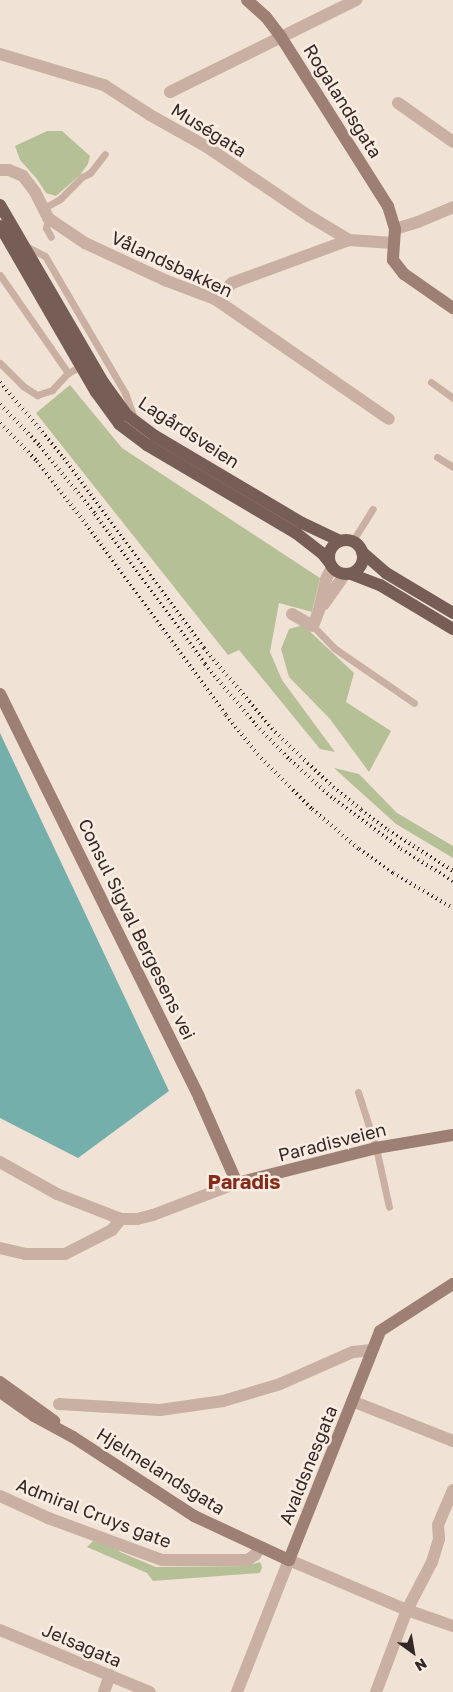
<!DOCTYPE html>
<html>
<head>
<meta charset="utf-8">
<style>
  body { margin:0 }
  #map { position:relative; width:453px; height:1692px; overflow:hidden; background:#f1e2d6; font-family:"Golos Text",sans-serif }
  div>[style] { position:absolute }
  [style*='--x'] { left:calc(var(--x)*1px); top:calc(var(--y)*1px); width:calc(var(--w)*1px); rotate:calc(var(--a)*1deg) }
  .green>* { inset:0; background:#b6c096 }
  .water>* { inset:0; background:#74afac }
  .lane>* { height:7px; margin:-3.5px; padding:0 3.5px; transform-origin:3.5px; border-radius:3.5px; background:#c9b0a2 }
  .street>* { height:12px; margin:-6px; padding:0 6px; transform-origin:6px; border-radius:6px; background:#c9b0a2 }
  .secondary>* { height:12px; margin:-6px; padding:0 6px; transform-origin:6px; border-radius:6px; background:#9d7f74 }
  .primary>* { height:12px; margin:-6px; padding:0 6px; transform-origin:6px; border-radius:6px; background:#765d55 }
  .primary>.ring { margin:-6px; padding:0; box-sizing:content-box; background:none; border:12px solid #765d55; border-radius:50% }
  .rail>* { height:4px; margin-top:-2px; transform-origin:0; background:repeating-linear-gradient(90deg,#332825 0 1px,transparent 0 5px) }
  span { translate:-50% -50%; white-space:nowrap; text-align:center; line-height:1.15; -webkit-text-stroke:5px #f9ece2; paint-order:stroke }
  .street-label { font-size:18px; color:#332825 }
  .quarter-label { font-size:20px; color:#842c1c; font-weight:700 }
  .north { position:absolute; left:388px; top:1627px; width:50px; height:50px; -webkit-text-stroke:4px #f9ece2; paint-order:stroke; rotate:148deg; font-size:14px; font-weight:700; line-height:20px; text-align:center; color:#332825 }
  .north::after { content:''; display:block; margin:auto; width:18px; height:22px; background:#332825; clip-path:polygon(50% 0,100% 100%,50% 72%,0 100%) }
</style>
</head>
<body>
<div id="map">
  <div class="green">
    <div style="clip-path:polygon(47px 131px,62px 131px,90px 156px,88px 164px,80px 175px,56px 196px,46px 193px,37px 179px,20px 160px,15px 146px)"></div>
    <div style="clip-path:polygon(70px 385px,122px 448px,320px 578px,312px 612px,279px 603px,270px 652px,282px 680px,335px 752px,320px 749px,239px 650px,228px 655px,36px 413px)"></div>
    <div style="clip-path:polygon(303px 625px,354px 673px,346px 702px,391px 731px,369px 772px,330px 719px,289px 677px,281px 649px,289px 629px)"></div>
    <div style="clip-path:polygon(334px 768px,359px 774px,397px 813px,453px 846px,453px 858px,396px 824px)"></div>
    <div style="clip-path:polygon(93px 1541px,116px 1547px,120px 1552px,156px 1567px,246px 1566px,260px 1562px,262px 1567px,260px 1573px,153px 1581px,147px 1573px,87px 1547px)"></div>
  </div>
  <div class="water">
    <div style="clip-path:polygon(0 733px,169px 1091px,78px 1158px,0 1118px)"></div>
  </div>
  <div class="lane">
    <div style="--x:42;--y:209;--w:21;--a:-29"></div>
    <div style="--x:60;--y:199;--w:31;--a:-45"></div>
    <div style="--x:82;--y:177;--w:9;--a:-27"></div>
    <div style="--x:90;--y:173;--w:24;--a:-52"></div>
    <div style="--x:48;--y:218;--w:10;--a:101"></div>
    <div style="--x:46;--y:228;--w:10;--a:61"></div>
    <div style="--x:26;--y:246;--w:21;--a:28"></div>
    <div style="--x:45;--y:256;--w:159;--a:59.7"></div>
    <div style="--x:125;--y:393;--w:27;--a:70"></div>
    <div style="--x:0;--y:275;--w:119;--a:55.2"></div>
    <div style="--x:0;--y:363;--w:33;--a:45"></div>
    <div style="--x:23;--y:386;--w:17;--a:33"></div>
    <div style="--x:37;--y:395;--w:16;--a:-18"></div>
    <div style="--x:52;--y:390;--w:23;--a:-47"></div>
    <div style="--x:68;--y:373;--w:15;--a:-28"></div>
    <div style="--x:431;--y:382;--w:27;--a:36"></div>
    <div style="--x:437;--y:457;--w:19;--a:32"></div>
    <div style="--x:352;--y:542;--w:39;--a:-58"></div>
    <div style="--x:313;--y:626;--w:30;--a:46"></div>
    <div style="--x:334;--y:648;--w:97;--a:34.5"></div>
    <div style="--x:358;--y:1092;--w:59;--a:72.2"></div>
    <div style="--x:376;--y:1148;--w:60;--a:77.6"></div>
  </div>
  <div class="street">
    <div style="--x:0;--y:54;--w:109;--a:16.6"></div>
    <div style="--x:104;--y:85;--w:55;--a:33.1"></div>
    <div style="--x:150;--y:115;--w:65;--a:29.3"></div>
    <div style="--x:207;--y:147;--w:123;--a:34.1"></div>
    <div style="--x:309;--y:216;--w:47;--a:31"></div>
    <div style="--x:349;--y:240;--w:44;--a:3.9"></div>
    <div style="--x:170;--y:92;--w:208;--a:-26.3"></div>
    <div style="--x:398;--y:103;--w:67;--a:35.3"></div>
    <div style="--x:0;--y:170;--w:9;--a:0"></div>
    <div style="--x:9;--y:170;--w:15;--a:23"></div>
    <div style="--x:23;--y:176;--w:20;--a:53"></div>
    <div style="--x:35;--y:192;--w:29;--a:63"></div>
    <div style="--x:48;--y:218;--w:45;--a:34"></div>
    <div style="--x:85;--y:243;--w:90;--a:24.9"></div>
    <div style="--x:167;--y:281;--w:51;--a:20.6"></div>
    <div style="--x:215;--y:299;--w:211;--a:34.6"></div>
    <div style="--x:395;--y:229;--w:24;--a:-17"></div>
    <div style="--x:418;--y:222;--w:38;--a:-23"></div>
    <div style="--x:215;--y:299;--w:23;--a:-43"></div>
    <div style="--x:232;--y:283;--w:125;--a:-20.2"></div>
    <div style="--x:324;--y:604;--w:37;--a:-55"></div>
    <div style="--x:292;--y:614;--w:24;--a:30"></div>
    <div style="--x:313;--y:626;--w:17;--a:-69"></div>
    <div style="--x:319;--y:610;--w:32;--a:-77"></div>
    <div style="--x:326;--y:579;--w:13;--a:-63"></div>
    <div style="--x:0;--y:1162;--w:65;--a:29.3"></div>
    <div style="--x:57;--y:1194;--w:69;--a:21.3"></div>
    <div style="--x:121;--y:1219;--w:16;--a:0"></div>
    <div style="--x:137;--y:1219;--w:16;--a:-14"></div>
    <div style="--x:153;--y:1215;--w:90;--a:-20.9"></div>
    <div style="--x:0;--y:1248;--w:26;--a:13"></div>
    <div style="--x:25;--y:1254;--w:40;--a:0"></div>
    <div style="--x:65;--y:1254;--w:53;--a:-27.1"></div>
    <div style="--x:112;--y:1230;--w:14;--a:-51"></div>
    <div style="--x:352;--y:1401;--w:109;--a:21.6"></div>
    <div style="--x:59;--y:1404;--w:101;--a:3.4"></div>
    <div style="--x:160;--y:1410;--w:64;--a:-8.1"></div>
    <div style="--x:223;--y:1401;--w:59;--a:-16.6"></div>
    <div style="--x:280;--y:1384;--w:80;--a:-23.7"></div>
    <div style="--x:353;--y:1352;--w:19;--a:-6"></div>
    <div style="--x:0;--y:1496;--w:53;--a:24.6"></div>
    <div style="--x:48;--y:1518;--w:121;--a:20.2"></div>
    <div style="--x:162;--y:1560;--w:86;--a:0"></div>
    <div style="--x:248;--y:1560;--w:9;--a:-36"></div>
    <div style="--x:255;--y:1555;--w:9;--a:-58"></div>
    <div style="--x:0;--y:1630;--w:162;--a:22.5"></div>
    <div style="--x:104;--y:1692;--w:18;--a:-71"></div>
    <div style="--x:237;--y:1692;--w:142;--a:-68.5"></div>
    <div style="--x:289;--y:1560;--w:128;--a:23"></div>
    <div style="--x:407;--y:1610;--w:49;--a:19.2"></div>
    <div style="--x:376;--y:1692;--w:88;--a:-69.3"></div>
    <div style="--x:407;--y:1610;--w:54;--a:-62.5"></div>
    <div style="--x:432;--y:1562;--w:24;--a:-73"></div>
    <div style="--x:439;--y:1539;--w:14;--a:-94"></div>
    <div style="--x:438;--y:1525;--w:38;--a:-67"></div>
  </div>
  <div class="secondary">
    <div style="--x:247;--y:0;--w:25;--a:42"></div>
    <div style="--x:266;--y:17;--w:25;--a:53"></div>
    <div style="--x:281;--y:37;--w:200;--a:57.7"></div>
    <div style="--x:388;--y:206;--w:24;--a:73"></div>
    <div style="--x:395;--y:229;--w:31;--a:94"></div>
    <div style="--x:393;--y:260;--w:18;--a:52"></div>
    <div style="--x:404;--y:274;--w:60;--a:34.8"></div>
    <div style="--x:0;--y:694;--w:449;--a:63.7"></div>
    <div style="--x:199;--y:1097;--w:94;--a:66.2"></div>
    <div style="--x:237;--y:1183;--w:143;--a:-14.1"></div>
    <div style="--x:376;--y:1148;--w:78;--a:-9.6"></div>
    <div style="--x:0;--y:1382;--w:67;--a:35.8"></div>
    <div style="--x:0;--y:1392;--w:42;--a:35.2"></div>
    <div style="--x:34;--y:1416;--w:44;--a:28.3"></div>
    <div style="--x:73;--y:1437;--w:145;--a:33.1"></div>
    <div style="--x:194;--y:1516;--w:105;--a:24.9"></div>
    <div style="--x:289;--y:1560;--w:246;--a:-68.3"></div>
    <div style="--x:380;--y:1331;--w:87;--a:-32.8"></div>
  </div>
  <div class="primary">
    <div style="--x:0;--y:205;--w:205;--a:59.8"></div>
    <div style="--x:103;--y:382;--w:41;--a:54"></div>
    <div style="--x:127;--y:415;--w:35;--a:37"></div>
    <div style="--x:155;--y:436;--w:171;--a:30.6"></div>
    <div style="--x:302;--y:523;--w:42;--a:25.3"></div>
    <div style="--x:0;--y:226;--w:192;--a:60"></div>
    <div style="--x:96;--y:392;--w:39;--a:54"></div>
    <div style="--x:119;--y:424;--w:35;--a:37"></div>
    <div style="--x:147;--y:445;--w:173;--a:30.6"></div>
    <div style="--x:296;--y:533;--w:33;--a:38"></div>
    <div style="--x:322;--y:553;--w:11;--a:52"></div>
    <div class="ring" style="left:329px;top:540px;width:22px;height:22px"></div>
    <div style="--x:362;--y:552;--w:32;--a:41"></div>
    <div style="--x:386;--y:573;--w:78;--a:30.8"></div>
    <div style="--x:351;--y:574;--w:31;--a:21"></div>
    <div style="--x:380;--y:585;--w:85;--a:31.1"></div>
  </div>
  <div class="rail">
    <div style="--x:0;--y:382;--w:99;--a:49.9"></div>
    <div style="--x:64;--y:458;--w:236;--a:53.6"></div>
    <div style="--x:204;--y:648;--w:110;--a:49.8"></div>
    <div style="--x:275;--y:732;--w:80;--a:43.5"></div>
    <div style="--x:333;--y:787;--w:36;--a:39"></div>
    <div style="--x:361;--y:810;--w:34;--a:37"></div>
    <div style="--x:388;--y:830;--w:77;--a:32.2"></div>
    <div style="--x:0;--y:404;--w:58;--a:46.4"></div>
    <div style="--x:40;--y:446;--w:87;--a:51"></div>
    <div style="--x:95;--y:514;--w:186;--a:53.7"></div>
    <div style="--x:205;--y:664;--w:80;--a:50.1"></div>
    <div style="--x:256;--y:725;--w:49;--a:45.8"></div>
    <div style="--x:290;--y:760;--w:59;--a:41.6"></div>
    <div style="--x:334;--y:799;--w:84;--a:36.7"></div>
    <div style="--x:401;--y:849;--w:61;--a:31.6"></div>
    <div style="--x:0;--y:423;--w:53;--a:45.8"></div>
    <div style="--x:37;--y:461;--w:80;--a:52.1"></div>
    <div style="--x:86;--y:524;--w:237;--a:53.8"></div>
    <div style="--x:226;--y:715;--w:55;--a:50.9"></div>
    <div style="--x:261;--y:758;--w:72;--a:45"></div>
    <div style="--x:312;--y:809;--w:62;--a:40.4"></div>
    <div style="--x:359;--y:849;--w:42;--a:35.2"></div>
    <div style="--x:393;--y:873;--w:69;--a:30.3"></div>
  </div>
  <div class="street-label">
    <span style="left:343px;top:101px;rotate:58deg">Rogalandsgata</span>
    <span style="left:209px;top:130px;rotate:32deg">Muségata</span>
    <span style="left:172px;top:264px;rotate:25deg">Vålandsbakken</span>
    <span style="left:189px;top:432px;rotate:33deg">Lagårdsveien</span>
    <span style="left:137px;top:929px;rotate:64deg">Consul Sigval Bergesens vei</span>
    <span style="left:332px;top:1142px;rotate:-14deg">Paradisveien</span>
    <span style="left:308px;top:1465px;rotate:-68deg">Avaldsnesgata</span>
    <span style="left:161px;top:1471px;rotate:32deg">Hjelmelandsgata</span>
    <span style="left:94px;top:1513px;rotate:21deg">Admiral Cruys gate</span>
    <span style="left:82px;top:1645px;rotate:23deg">Jelsagata</span>
  </div>
  <div class="quarter-label">
    <span style="left:244px;top:1181px">Paradis</span>
  </div>
  <div class="north">N</div>
</div>
</body>
</html>
